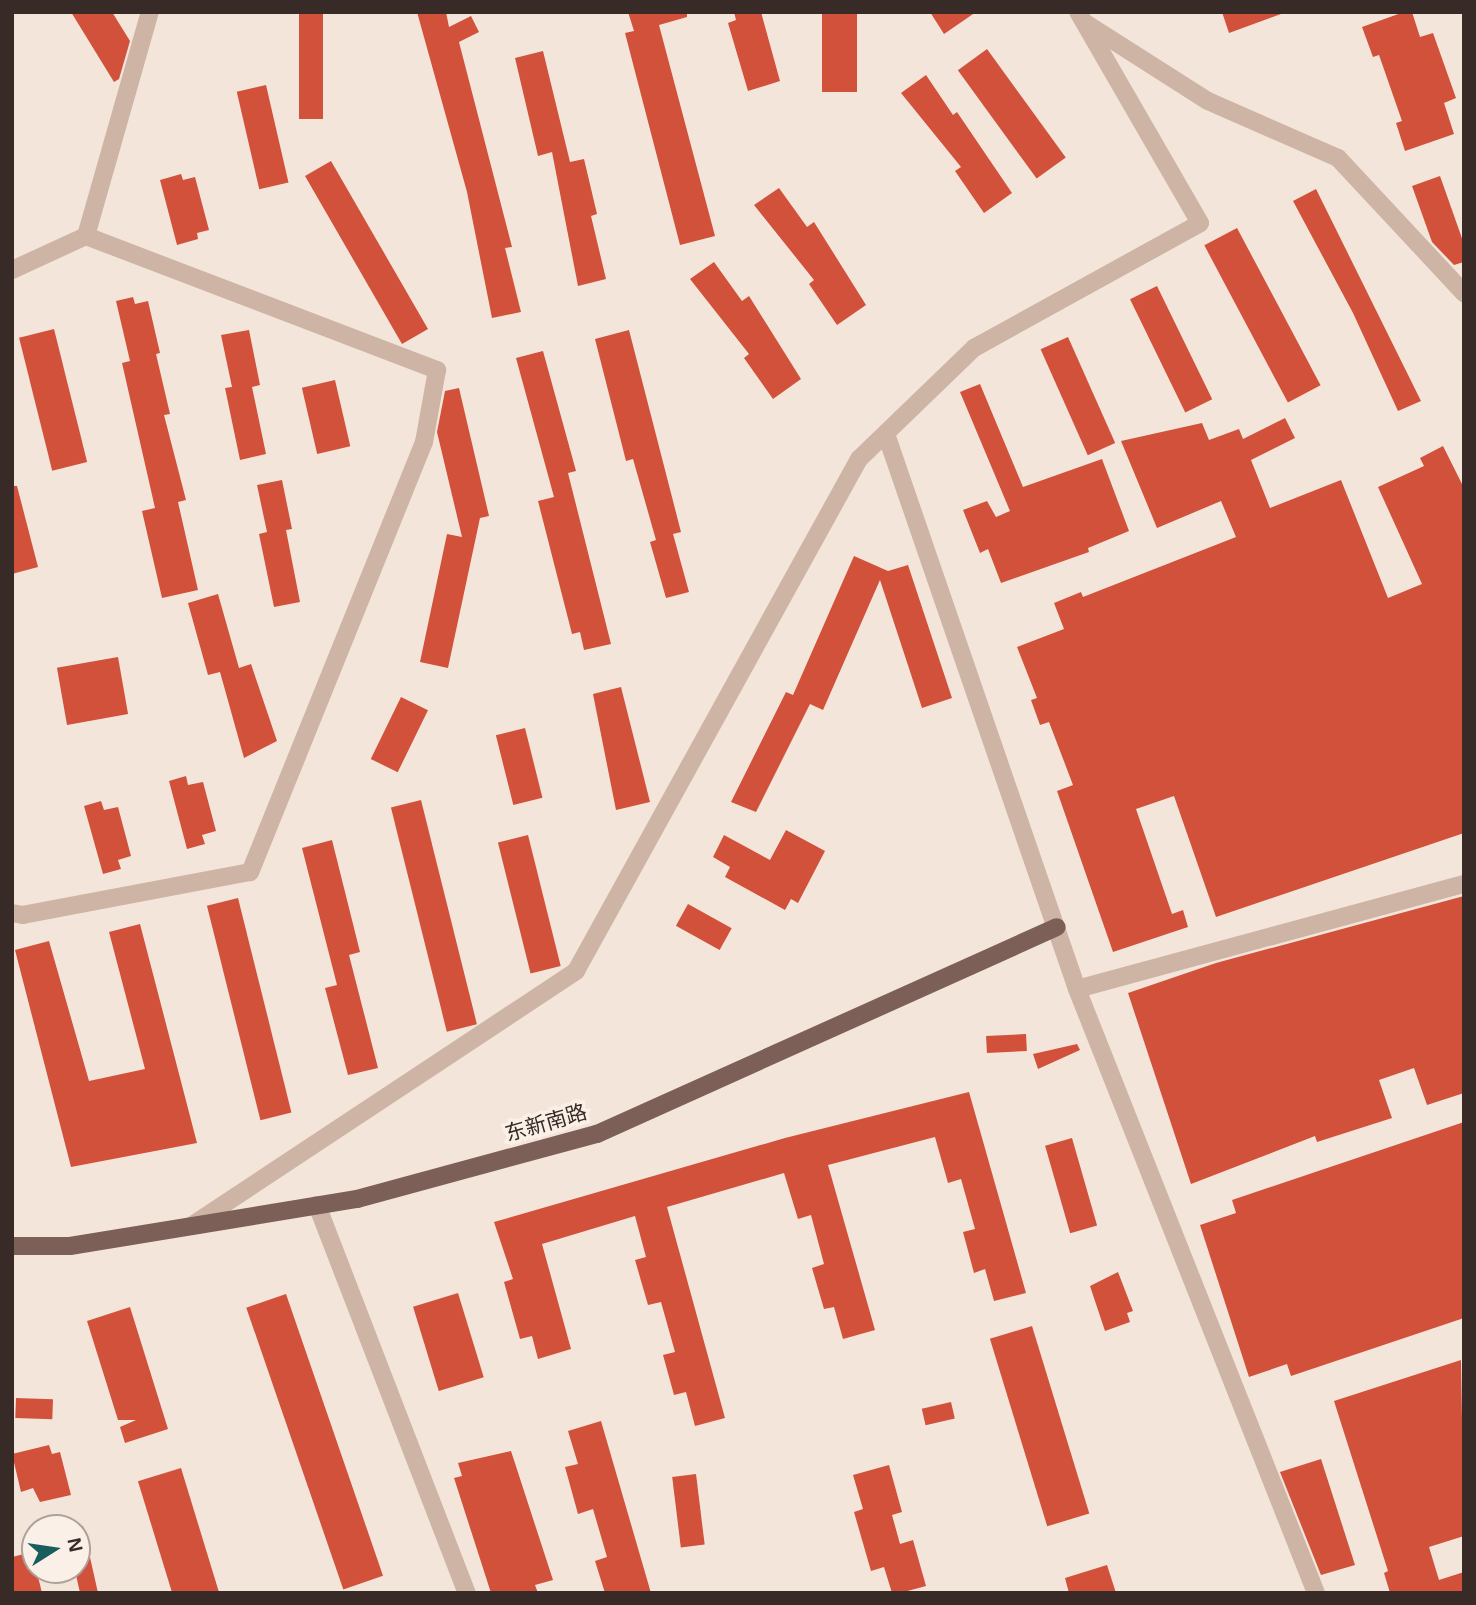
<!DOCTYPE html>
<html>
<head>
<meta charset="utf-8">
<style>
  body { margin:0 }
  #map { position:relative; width:1476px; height:1605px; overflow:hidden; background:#f4e5da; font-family:Arial,"Noto Sans SC",sans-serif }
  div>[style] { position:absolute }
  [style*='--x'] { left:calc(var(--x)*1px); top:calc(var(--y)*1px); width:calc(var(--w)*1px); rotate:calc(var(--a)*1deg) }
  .building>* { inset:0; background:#d1513b; transform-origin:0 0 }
  .minor>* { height:18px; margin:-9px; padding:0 9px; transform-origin:9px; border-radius:9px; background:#cdb4a5 }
  .major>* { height:18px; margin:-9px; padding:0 9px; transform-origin:9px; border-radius:9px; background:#7c5f56 }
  span { translate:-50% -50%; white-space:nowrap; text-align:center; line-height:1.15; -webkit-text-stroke:7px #fbf0e7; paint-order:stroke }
  .street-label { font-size:21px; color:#382b27 }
  .frame { position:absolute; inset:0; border:14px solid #382b27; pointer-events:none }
  .north { position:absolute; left:21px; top:1514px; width:70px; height:70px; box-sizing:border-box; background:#fbf0e7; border:2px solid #ada19a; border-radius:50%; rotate:78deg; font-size:19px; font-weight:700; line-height:28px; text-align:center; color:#382b27 }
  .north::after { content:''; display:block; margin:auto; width:24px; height:32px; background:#185e5c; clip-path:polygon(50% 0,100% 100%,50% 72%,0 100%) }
</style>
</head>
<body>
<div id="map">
  <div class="building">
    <div style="clip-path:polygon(71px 12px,112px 12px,130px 41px,119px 79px,114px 82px)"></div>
    <div style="left:299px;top:12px;width:24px;height:107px"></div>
    <div style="clip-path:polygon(417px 12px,446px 12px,449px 27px,471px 16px,479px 32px,459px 42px,512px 247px,505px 248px,521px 312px,492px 318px,467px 192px)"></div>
    <div style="clip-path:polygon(628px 12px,687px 12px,687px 17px,659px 25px,715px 236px,680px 245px,625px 33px,634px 31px)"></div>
    <div style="clip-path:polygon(734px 12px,761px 12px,780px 81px,748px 91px,728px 23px,736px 20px)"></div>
    <div style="left:822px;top:12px;width:35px;height:80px"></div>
    <div style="clip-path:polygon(930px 12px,976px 12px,944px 34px)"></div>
    <div style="clip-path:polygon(1222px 12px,1280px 12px,1281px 14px,1229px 33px)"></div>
    <div style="clip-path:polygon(1404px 12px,1412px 12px,1420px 37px,1433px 33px,1456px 98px,1444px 103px,1454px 134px,1405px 151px,1396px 123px,1402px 121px,1379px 55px,1373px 57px,1362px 27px)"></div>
    <div style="left:987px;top:49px;width:134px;height:36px;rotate:54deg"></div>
    <div style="clip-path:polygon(543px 51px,570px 162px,584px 159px,597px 214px,591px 216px,606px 279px,578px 286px,552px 152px,538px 156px,515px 58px)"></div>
    <div style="clip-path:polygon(926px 75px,953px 115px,957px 112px,1012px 193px,984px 213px,955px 171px,961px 167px,901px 93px)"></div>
    <div style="left:266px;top:85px;width:100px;height:30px;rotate:77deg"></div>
    <div style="left:331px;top:161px;width:194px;height:30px;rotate:60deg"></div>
    <div style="clip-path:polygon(181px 174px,183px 180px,195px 177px,209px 230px,197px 233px,198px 239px,177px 245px,160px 180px)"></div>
    <div style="clip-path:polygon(1440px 176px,1464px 244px,1464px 262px,1454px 265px,1432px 242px,1412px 186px)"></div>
    <div style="clip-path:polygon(779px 188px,807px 227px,814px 222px,866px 305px,837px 325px,809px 284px,814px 280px,754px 205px)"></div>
    <div style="clip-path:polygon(1316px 189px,1421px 401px,1398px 411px,1353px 313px,1293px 201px)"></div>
    <div style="left:1237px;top:228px;width:178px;height:37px;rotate:62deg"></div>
    <div style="clip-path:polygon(714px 262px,742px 301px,749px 296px,801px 379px,773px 399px,744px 358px,749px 354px,690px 279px)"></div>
    <div style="left:1157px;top:286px;width:126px;height:30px;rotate:64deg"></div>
    <div style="clip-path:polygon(133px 297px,135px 304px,148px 301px,160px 353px,156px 354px,170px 414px,164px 415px,186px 500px,178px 502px,198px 590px,162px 598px,142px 511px,155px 508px,122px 363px,130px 361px,116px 301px)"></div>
    <div style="left:54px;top:329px;width:137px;height:36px;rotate:76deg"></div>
    <div style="clip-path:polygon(249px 330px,260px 385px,252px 387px,266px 454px,240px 460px,225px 388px,232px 387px,221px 335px)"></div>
    <div style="clip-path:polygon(629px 330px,681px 532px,673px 534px,689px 592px,666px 598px,650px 542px,656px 540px,633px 459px,626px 461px,595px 339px)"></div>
    <div style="left:1068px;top:337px;width:116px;height:30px;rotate:66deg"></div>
    <div style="clip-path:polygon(543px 351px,576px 471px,568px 473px,611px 644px,584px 650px,580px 632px,572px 634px,538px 501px,554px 497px,516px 358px)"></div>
    <div style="left:335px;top:380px;width:68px;height:34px;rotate:77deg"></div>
    <div style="clip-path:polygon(980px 384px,1023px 487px,1102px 459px,1129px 531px,1088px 548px,1089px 552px,1001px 583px,988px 549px,980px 553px,963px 510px,987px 501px,996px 517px,1010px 511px,960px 392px)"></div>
    <div style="clip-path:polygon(459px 388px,489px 516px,480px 518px,448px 668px,420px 662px,447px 534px,462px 537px,437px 432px,445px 391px)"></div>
    <div style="clip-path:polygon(1285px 418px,1295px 438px,1251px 460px,1270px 508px,1341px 480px,1388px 598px,1422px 584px,1378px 487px,1424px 466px,1420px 458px,1443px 446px,1464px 488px,1464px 833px,1216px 917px,1174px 796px,1136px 809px,1172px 914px,1183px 910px,1188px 927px,1113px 952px,1057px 791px,1073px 785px,1049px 722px,1040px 725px,1031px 700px,1037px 698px,1017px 647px,1064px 629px,1054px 603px,1081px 592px,1083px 597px,1236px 537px,1221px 501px,1157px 528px,1121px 441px,1202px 423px,1209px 440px,1239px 429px,1243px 439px)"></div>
    <div style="clip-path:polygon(282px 480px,292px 529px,286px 530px,300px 602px,274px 607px,259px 534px,267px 532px,257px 485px)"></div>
    <div style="clip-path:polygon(12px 486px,17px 486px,38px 567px,12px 574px)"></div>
    <div style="clip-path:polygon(854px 556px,888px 571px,908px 565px,952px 698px,922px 708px,880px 580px,823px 710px,810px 704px,756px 812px,731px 802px,786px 692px,793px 695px)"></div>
    <div style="clip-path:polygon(218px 594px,239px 668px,251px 664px,277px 741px,244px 758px,220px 672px,208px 675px,188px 603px)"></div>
    <div style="left:118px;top:657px;width:58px;height:62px;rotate:80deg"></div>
    <div style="clip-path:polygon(621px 687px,650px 802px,616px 810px,593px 694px)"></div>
    <div style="left:401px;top:697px;width:30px;height:69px;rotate:26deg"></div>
    <div style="left:525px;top:728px;width:72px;height:30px;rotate:76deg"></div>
    <div style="clip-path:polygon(186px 776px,188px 785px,203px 782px,216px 831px,202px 835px,205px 844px,187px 849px,169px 781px)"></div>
    <div style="left:421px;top:800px;width:231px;height:31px;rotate:76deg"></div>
    <div style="clip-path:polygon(101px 801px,104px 810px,118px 807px,131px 856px,118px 860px,121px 869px,103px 874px,84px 806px)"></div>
    <div style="clip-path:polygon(786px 830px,825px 851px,798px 903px,791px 899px,785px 910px,725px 877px,730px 867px,713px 857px,724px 835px,770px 860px)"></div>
    <div style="left:528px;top:835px;width:135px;height:31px;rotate:76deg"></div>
    <div style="clip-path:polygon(332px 840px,360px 952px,349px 955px,378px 1068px,348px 1075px,325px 988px,337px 985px,302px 848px)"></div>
    <div style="clip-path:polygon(1464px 896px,1464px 1093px,1427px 1105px,1414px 1068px,1379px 1080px,1392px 1118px,1317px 1142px,1315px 1136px,1191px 1184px,1128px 993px,1216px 963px)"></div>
    <div style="left:238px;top:898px;width:221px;height:32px;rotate:76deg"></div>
    <div style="left:688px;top:904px;width:50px;height:25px;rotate:29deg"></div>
    <div style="clip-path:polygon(140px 924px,197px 1143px,71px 1167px,15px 950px,49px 941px,89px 1081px,145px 1069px,109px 932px)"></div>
    <div style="left:1026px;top:1034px;width:17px;height:40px;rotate:87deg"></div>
    <div style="clip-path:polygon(1077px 1044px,1080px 1050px,1038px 1069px,1033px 1054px)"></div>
    <div style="clip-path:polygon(969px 1092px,1026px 1293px,994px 1301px,985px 1269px,974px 1273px,963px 1232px,975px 1229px,961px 1179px,948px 1183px,935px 1137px,828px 1165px,875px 1330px,843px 1339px,834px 1307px,824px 1309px,812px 1268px,824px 1264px,811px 1215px,798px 1219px,784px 1173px,667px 1207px,725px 1418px,695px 1426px,686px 1392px,674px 1395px,663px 1355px,675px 1352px,661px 1302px,648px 1305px,635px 1260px,646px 1257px,635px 1216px,542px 1244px,571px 1349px,538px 1359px,532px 1336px,520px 1339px,504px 1282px,513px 1279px,494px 1222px,785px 1138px)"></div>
    <div style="clip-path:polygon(1464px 1122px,1464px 1318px,1291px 1376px,1287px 1364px,1249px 1377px,1200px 1225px,1236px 1213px,1232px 1200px)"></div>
    <div style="left:1072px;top:1138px;width:91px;height:28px;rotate:74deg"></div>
    <div style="clip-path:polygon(1118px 1272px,1133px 1311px,1127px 1313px,1130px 1322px,1105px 1331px,1090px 1286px)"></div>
    <div style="left:458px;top:1293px;width:88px;height:47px;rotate:73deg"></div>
    <div style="left:286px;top:1294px;width:298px;height:42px;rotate:71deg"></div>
    <div style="clip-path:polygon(130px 1307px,168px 1429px,125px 1443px,120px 1427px,136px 1420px,118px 1420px,87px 1321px)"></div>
    <div style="left:1032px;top:1326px;width:196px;height:44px;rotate:73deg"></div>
    <div style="clip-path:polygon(1461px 1360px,1464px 1536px,1429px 1547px,1439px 1580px,1464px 1572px,1464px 1593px,1390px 1593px,1384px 1573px,1388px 1571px,1334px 1401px)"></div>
    <div style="left:16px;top:1398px;width:37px;height:20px;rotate:2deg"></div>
    <div style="left:951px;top:1402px;width:17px;height:30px;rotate:77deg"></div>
    <div style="clip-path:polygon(601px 1421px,651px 1593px,605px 1593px,595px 1561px,607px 1557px,593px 1509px,578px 1514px,565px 1467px,578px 1464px,568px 1431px)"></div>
    <div style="clip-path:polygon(49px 1445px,52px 1454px,60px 1452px,71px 1495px,40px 1502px,33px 1488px,21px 1492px,12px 1454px)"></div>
    <div style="clip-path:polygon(511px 1451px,553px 1580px,535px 1585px,538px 1593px,491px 1593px,454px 1478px,462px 1476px,458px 1463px)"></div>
    <div style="clip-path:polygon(1321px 1459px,1355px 1565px,1321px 1575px,1280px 1472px)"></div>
    <div style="clip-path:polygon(889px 1465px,902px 1512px,892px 1515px,900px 1544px,913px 1540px,926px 1586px,900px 1593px,892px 1593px,884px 1567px,871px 1571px,854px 1512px,863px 1509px,853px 1475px)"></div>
    <div style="left:181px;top:1468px;width:131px;height:45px;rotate:73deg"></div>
    <div style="left:696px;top:1474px;width:71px;height:24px;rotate:83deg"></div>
    <div style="clip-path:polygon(77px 1526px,83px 1526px,98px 1593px,80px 1593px,75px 1570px)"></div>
    <div style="clip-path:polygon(32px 1552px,42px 1593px,12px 1593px,12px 1557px)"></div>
    <div style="clip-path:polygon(1107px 1565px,1116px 1593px,1069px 1593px,1065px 1578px)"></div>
  </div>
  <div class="minor">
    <div style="--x:1087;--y:24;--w:143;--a:32.5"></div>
    <div style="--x:1208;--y:101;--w:142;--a:23.7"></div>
    <div style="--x:1338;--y:158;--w:185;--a:47"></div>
    <div style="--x:86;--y:236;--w:233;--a:-74.1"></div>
    <div style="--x:12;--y:270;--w:81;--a:-24.7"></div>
    <div style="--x:86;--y:236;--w:376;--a:20.9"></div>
    <div style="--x:437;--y:370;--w:73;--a:100.2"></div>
    <div style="--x:424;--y:442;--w:464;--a:112"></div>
    <div style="--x:250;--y:872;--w:231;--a:169.3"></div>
    <div style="--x:23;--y:915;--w:11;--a:-170"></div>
    <div style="--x:886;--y:434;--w:587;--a:71.01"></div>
    <div style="--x:317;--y:1205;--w:416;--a:68.9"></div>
    <div style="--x:191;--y:1226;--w:462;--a:-33.5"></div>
    <div style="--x:576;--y:971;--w:585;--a:-61.07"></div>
    <div style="--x:859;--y:459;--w:160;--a:-44"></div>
    <div style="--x:974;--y:348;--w:258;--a:-28.9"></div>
    <div style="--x:1200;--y:223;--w:244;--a:-120"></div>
    <div style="--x:1316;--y:1593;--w:650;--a:-111.59"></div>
    <div style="--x:1077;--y:989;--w:401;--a:-15.2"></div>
  </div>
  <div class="major">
    <div style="--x:12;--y:1246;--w:58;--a:0"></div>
    <div style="--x:70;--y:1246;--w:291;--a:-9.3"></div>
    <div style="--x:357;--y:1199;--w:249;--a:-15.2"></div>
    <div style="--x:597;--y:1134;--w:504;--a:-24.23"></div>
  </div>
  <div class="street-label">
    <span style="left:546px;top:1123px;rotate:-16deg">东新南路</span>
  </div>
  <div class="frame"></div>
  <div class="north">N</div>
</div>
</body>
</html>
